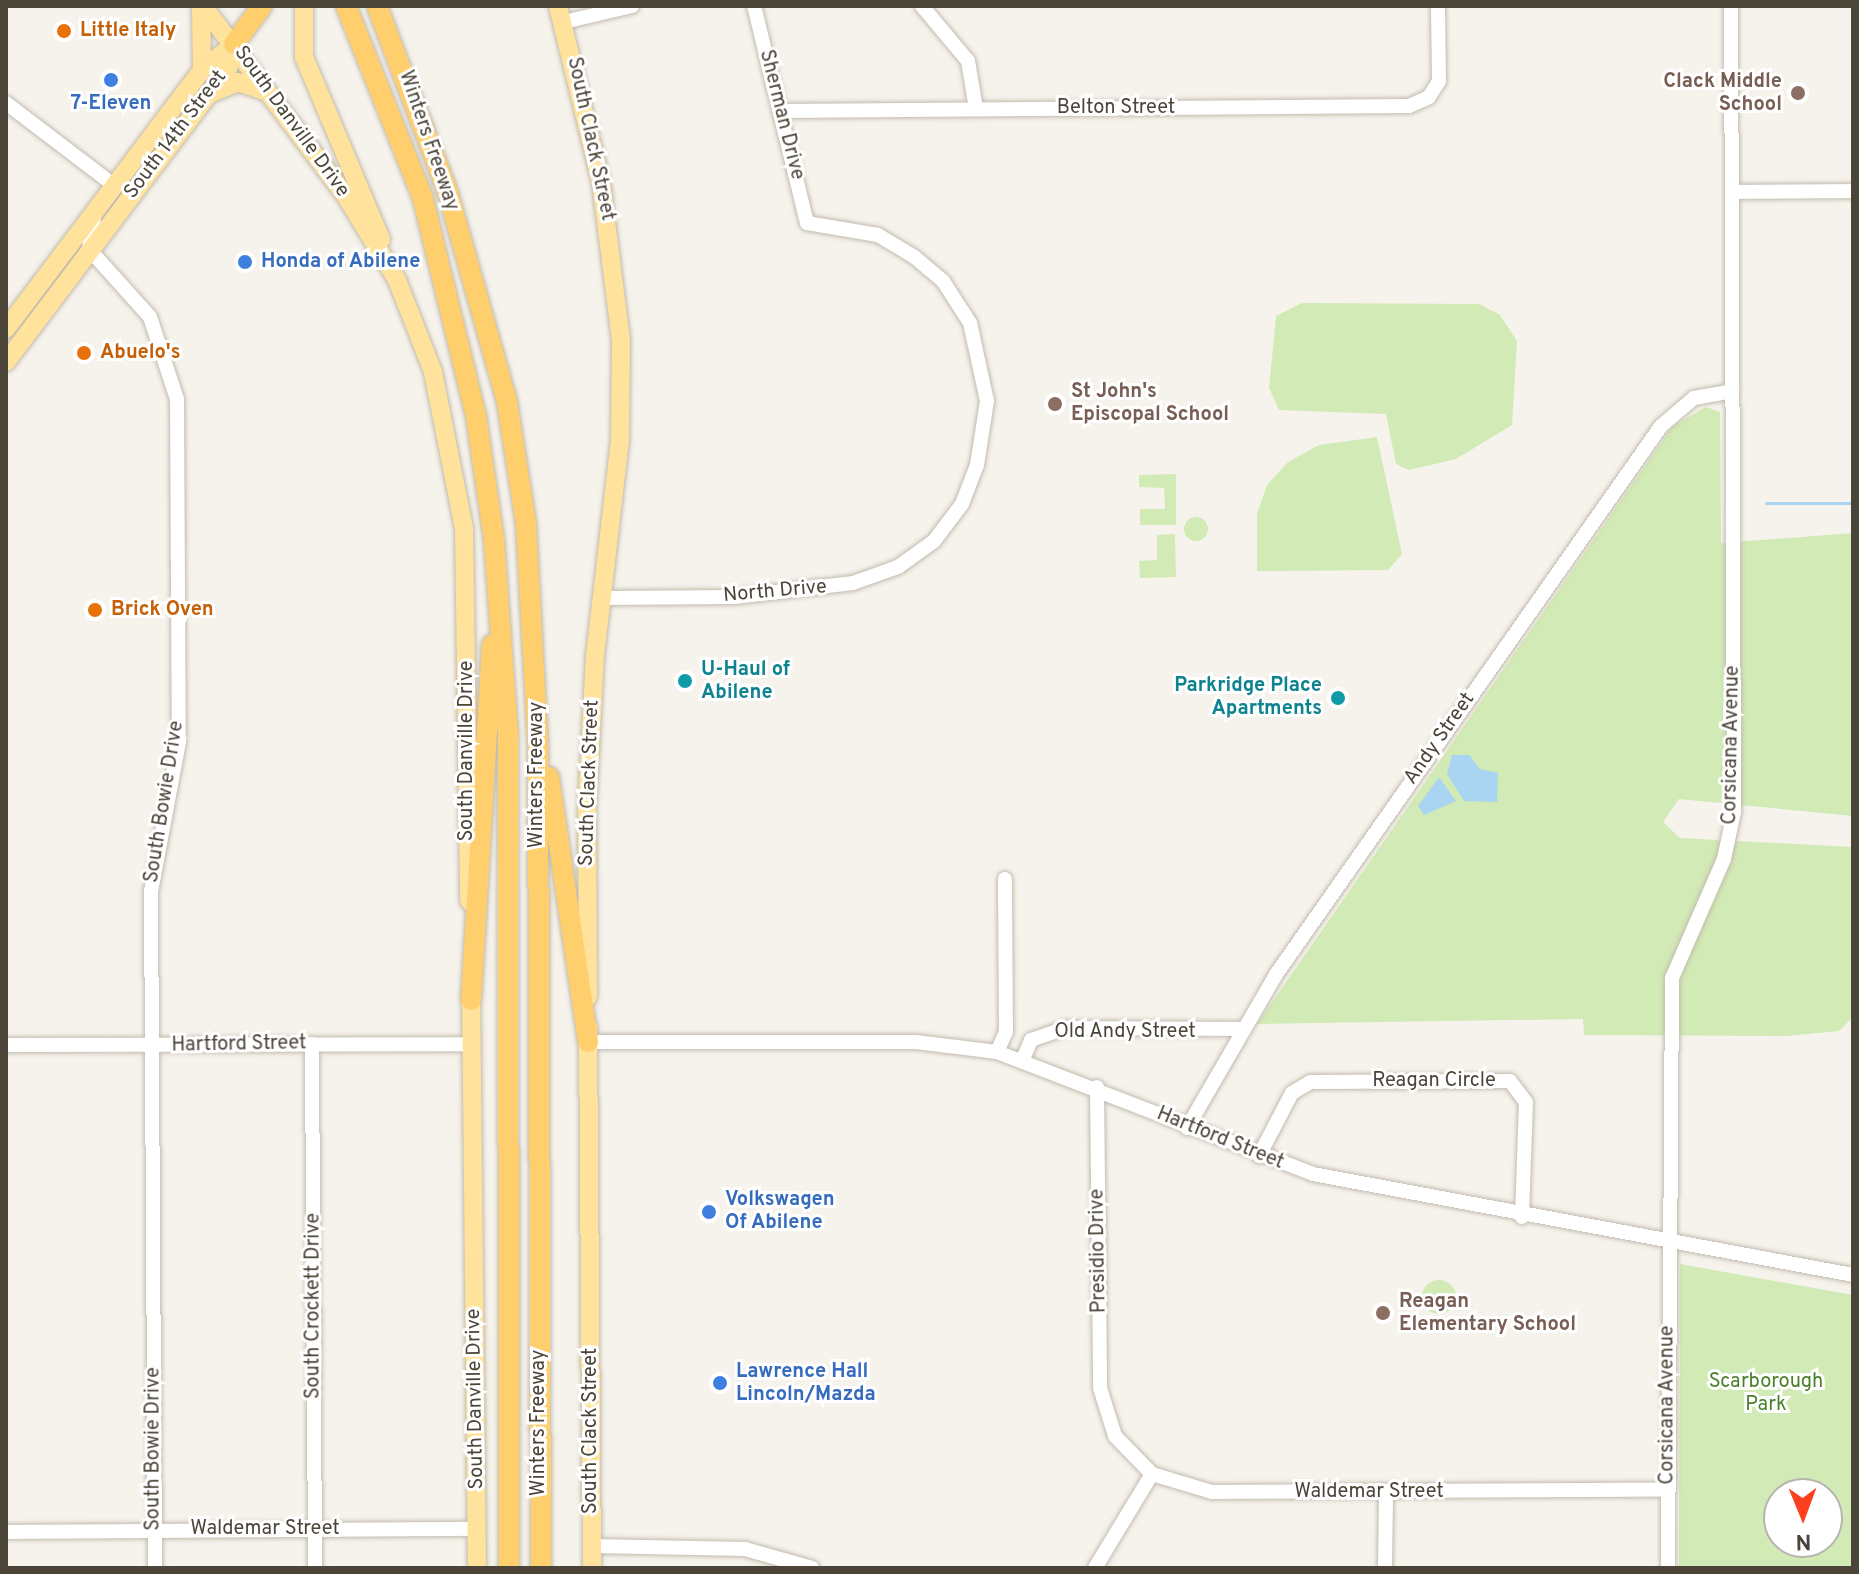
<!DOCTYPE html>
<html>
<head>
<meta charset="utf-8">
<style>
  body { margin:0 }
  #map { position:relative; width:1859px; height:1574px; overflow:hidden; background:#f6f3ec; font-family:Overpass,sans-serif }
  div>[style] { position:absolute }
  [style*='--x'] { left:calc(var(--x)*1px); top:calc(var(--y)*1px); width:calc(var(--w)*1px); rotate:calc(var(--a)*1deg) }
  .green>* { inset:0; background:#d2eab5 }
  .round { border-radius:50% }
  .water>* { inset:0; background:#a9d4f2 }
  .stream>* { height:3px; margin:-1.5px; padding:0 1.5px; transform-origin:1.5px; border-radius:1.5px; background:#a9d4f2 }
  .roads { filter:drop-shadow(0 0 2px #c2bbae) drop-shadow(0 0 2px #c2bbae) }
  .minor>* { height:14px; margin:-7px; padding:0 7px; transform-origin:7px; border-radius:7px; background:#fff }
  .major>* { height:18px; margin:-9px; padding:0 9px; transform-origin:9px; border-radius:9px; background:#ffe39c }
  .highway>* { height:20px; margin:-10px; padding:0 10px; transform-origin:10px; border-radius:10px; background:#ffcf6e }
  .dots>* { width:22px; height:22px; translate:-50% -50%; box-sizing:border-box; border:4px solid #fff; border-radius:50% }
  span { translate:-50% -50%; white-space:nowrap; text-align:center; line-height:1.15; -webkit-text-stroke:6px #fff; paint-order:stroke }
  .food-label { font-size:20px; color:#c56008; font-weight:700 }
  .left { translate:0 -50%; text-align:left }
  .education-label { font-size:20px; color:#785e54; font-weight:700 }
  .right { translate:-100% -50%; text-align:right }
  .shop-label { font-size:20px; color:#366cbe; font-weight:700 }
  .street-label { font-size:20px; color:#4b4439 }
  .culture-label { font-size:20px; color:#0d838f; font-weight:700 }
  .park-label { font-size:20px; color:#4a7f2a }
  .frame { position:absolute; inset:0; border:8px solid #4b4439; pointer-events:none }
  .north { position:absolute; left:1763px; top:1478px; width:80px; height:80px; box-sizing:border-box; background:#fff; border:2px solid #b7b4b0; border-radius:50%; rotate:179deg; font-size:22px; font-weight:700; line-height:32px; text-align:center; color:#4b4439 }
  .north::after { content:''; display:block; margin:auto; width:28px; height:36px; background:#fc3f1d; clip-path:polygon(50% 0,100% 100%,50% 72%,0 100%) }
</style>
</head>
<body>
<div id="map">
  <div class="green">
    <div style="clip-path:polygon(1302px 303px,1479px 304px,1500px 315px,1517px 341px,1512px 425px,1456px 459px,1409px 470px,1396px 464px,1386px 414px,1279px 410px,1269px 388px,1276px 316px)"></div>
    <div style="clip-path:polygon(1706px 407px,1720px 412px,1721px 543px,1853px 533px,1853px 816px,1679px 799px,1663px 822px,1680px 838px,1853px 847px,1853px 1017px,1839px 1031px,1786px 1036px,1584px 1035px,1583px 1019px,1257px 1024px,1672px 427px)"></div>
    <div style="clip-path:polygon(1377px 437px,1402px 554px,1388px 570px,1257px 571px,1257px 514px,1267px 485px,1288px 462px,1319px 445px)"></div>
    <div style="clip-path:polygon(1176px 474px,1176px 525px,1140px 525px,1140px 509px,1165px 509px,1164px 488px,1139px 487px,1139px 475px)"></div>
    <div class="round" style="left:1184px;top:517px;width:24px;height:24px"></div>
    <div style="clip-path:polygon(1175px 534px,1176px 577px,1140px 578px,1139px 561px,1157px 560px,1157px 535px)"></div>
    <div style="clip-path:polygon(evenodd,1680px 1264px,1853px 1295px,1853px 1568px,1679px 1568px,1680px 1264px,1779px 1494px,1827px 1494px,1827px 1542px,1779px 1542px,1779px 1494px)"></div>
    <div class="round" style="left:1422px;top:1280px;width:34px;height:34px"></div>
  </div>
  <div class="water">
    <div style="clip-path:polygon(1452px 755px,1469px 755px,1480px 769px,1498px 773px,1497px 802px,1464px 801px,1447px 774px)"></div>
    <div style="clip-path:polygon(1439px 777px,1456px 801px,1424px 815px,1418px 806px)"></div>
  </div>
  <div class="stream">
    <div style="--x:1766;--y:503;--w:87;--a:0"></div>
  </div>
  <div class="roads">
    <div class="minor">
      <div style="--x:922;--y:6;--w:72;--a:50.1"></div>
      <div style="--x:968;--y:61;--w:49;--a:80.5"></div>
      <div style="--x:564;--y:22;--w:70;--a:-13.2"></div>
      <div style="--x:6;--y:103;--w:137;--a:37.3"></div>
      <div style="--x:781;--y:111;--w:628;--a:-0.46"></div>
      <div style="--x:1409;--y:106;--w:22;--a:-24"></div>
      <div style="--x:1429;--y:97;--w:19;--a:-58"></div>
      <div style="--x:1439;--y:81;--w:75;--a:-90.8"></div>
      <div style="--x:1733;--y:192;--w:120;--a:-0.5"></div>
      <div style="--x:94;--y:217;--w:32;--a:99"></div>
      <div style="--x:89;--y:249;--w:91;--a:48.1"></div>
      <div style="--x:150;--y:317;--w:86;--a:71.8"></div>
      <div style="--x:177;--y:399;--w:343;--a:89.7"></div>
      <div style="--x:179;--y:742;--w:152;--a:100.6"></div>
      <div style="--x:151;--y:891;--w:677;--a:89.66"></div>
      <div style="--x:603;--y:598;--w:131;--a:-0.4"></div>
      <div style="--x:734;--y:597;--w:120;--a:-6.7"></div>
      <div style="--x:853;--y:583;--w:48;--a:-19.6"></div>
      <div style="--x:898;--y:567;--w:44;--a:-35.8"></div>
      <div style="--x:934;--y:541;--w:46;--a:-52.9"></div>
      <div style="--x:962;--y:504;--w:42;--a:-69"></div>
      <div style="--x:977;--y:465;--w:65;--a:-81.1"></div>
      <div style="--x:987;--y:401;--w:80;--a:-102.3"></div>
      <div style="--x:970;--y:323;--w:50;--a:-122.7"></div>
      <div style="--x:943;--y:281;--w:39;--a:-140"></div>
      <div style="--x:913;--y:256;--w:41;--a:-149"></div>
      <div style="--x:878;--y:235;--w:72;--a:-170.4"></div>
      <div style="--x:807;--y:223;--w:223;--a:-103.7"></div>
      <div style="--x:588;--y:1042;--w:328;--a:0"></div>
      <div style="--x:916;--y:1042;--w:82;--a:7"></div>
      <div style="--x:997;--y:1052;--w:339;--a:21.1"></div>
      <div style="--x:1313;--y:1174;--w:549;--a:10.59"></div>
      <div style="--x:312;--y:1044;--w:524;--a:89.67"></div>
      <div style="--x:6;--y:1045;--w:467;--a:-0.1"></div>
      <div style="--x:997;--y:1052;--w:22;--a:-66"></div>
      <div style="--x:1006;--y:1032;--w:153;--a:-90.4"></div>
      <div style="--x:1023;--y:1059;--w:21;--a:-67"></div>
      <div style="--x:1031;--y:1040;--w:37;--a:-19"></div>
      <div style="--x:1066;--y:1028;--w:176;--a:0.3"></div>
      <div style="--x:1097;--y:1087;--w:301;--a:89.4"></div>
      <div style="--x:1100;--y:1388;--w:50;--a:72.6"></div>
      <div style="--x:1115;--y:1436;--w:53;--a:45.8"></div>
      <div style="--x:1152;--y:1474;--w:63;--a:16.7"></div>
      <div style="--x:1212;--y:1492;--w:455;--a:-0.3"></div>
      <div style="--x:1187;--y:1128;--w:179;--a:-59.9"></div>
      <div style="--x:1277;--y:973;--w:668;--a:-54.93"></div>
      <div style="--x:1661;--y:426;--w:43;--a:-40.3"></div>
      <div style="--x:1694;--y:398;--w:39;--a:-10"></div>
      <div style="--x:1259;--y:1156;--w:71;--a:-62.4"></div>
      <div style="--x:1292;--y:1093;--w:21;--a:-31"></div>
      <div style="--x:1310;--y:1082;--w:200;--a:-0.3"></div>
      <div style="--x:1510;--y:1081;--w:26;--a:53"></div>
      <div style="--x:1526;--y:1102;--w:115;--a:92"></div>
      <div style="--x:6;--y:1532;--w:471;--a:-0.4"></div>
      <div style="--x:592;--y:1546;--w:153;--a:1.1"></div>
      <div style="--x:745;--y:1549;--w:70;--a:15.8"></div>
      <div style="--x:1095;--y:1568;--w:110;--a:-58.8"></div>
      <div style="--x:1385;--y:1568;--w:75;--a:-89.2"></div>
      <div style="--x:1668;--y:1568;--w:590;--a:-89.61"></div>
      <div style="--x:1672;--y:978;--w:130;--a:-66.4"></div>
      <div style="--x:1724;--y:859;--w:48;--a:-78"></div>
      <div style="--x:1734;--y:812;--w:806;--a:-90.21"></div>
    </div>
    <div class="major">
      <div style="--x:201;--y:6;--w:64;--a:89.1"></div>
      <div style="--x:203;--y:6;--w:240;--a:53.1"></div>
      <div style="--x:347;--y:198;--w:96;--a:58.6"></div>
      <div style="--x:397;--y:280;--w:99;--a:68.6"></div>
      <div style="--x:433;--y:372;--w:159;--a:78.8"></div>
      <div style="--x:464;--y:528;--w:373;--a:89.2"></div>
      <div style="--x:304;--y:6;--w:51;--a:90"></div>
      <div style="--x:304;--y:57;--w:198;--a:67.1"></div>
      <div style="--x:558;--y:6;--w:181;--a:76.3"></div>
      <div style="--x:601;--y:182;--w:160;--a:82.8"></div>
      <div style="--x:621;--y:341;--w:99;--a:90.6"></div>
      <div style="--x:620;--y:440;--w:216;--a:96.6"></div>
      <div style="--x:595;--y:655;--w:151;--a:93"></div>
      <div style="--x:587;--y:806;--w:191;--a:89.7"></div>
      <div style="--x:209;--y:94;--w:31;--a:-22"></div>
      <div style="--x:238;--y:82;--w:31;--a:19"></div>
      <div style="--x:6;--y:329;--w:325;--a:-52.9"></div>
      <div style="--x:202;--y:70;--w:41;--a:-39.1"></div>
      <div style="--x:6;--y:362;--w:368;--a:-52.9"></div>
      <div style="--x:228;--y:68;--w:25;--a:-76"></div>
      <div style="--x:471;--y:987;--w:581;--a:89.41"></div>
      <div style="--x:588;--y:1027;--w:541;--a:89.58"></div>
    </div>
    <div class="highway">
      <div style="--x:346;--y:6;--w:208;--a:68.2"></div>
      <div style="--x:423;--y:199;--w:223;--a:76.3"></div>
      <div style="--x:476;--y:416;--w:125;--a:81.7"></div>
      <div style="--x:494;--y:540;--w:194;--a:85.9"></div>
      <div style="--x:508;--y:733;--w:835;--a:89.93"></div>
      <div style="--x:377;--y:6;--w:200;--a:69.2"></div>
      <div style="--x:448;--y:193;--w:217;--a:74.2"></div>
      <div style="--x:507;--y:402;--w:123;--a:81.1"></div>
      <div style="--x:526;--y:524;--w:224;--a:86.9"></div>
      <div style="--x:538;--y:748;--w:820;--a:89.79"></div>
      <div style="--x:234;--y:44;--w:47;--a:-53.6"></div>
      <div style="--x:549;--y:777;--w:268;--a:81.6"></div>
      <div style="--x:471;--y:1000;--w:356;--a:-86.6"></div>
    </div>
  </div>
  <div class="dots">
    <div style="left:64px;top:31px;background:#e8710a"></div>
    <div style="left:111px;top:80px;background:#3f7fe0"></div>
    <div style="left:1798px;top:93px;background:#8d6e63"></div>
    <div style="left:245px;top:262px;background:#3f7fe0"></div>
    <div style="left:84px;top:353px;background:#e8710a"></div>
    <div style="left:1055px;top:404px;background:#8d6e63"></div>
    <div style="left:95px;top:610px;background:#e8710a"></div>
    <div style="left:685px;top:681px;background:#0f9aa8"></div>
    <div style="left:1338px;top:698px;background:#0f9aa8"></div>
    <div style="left:709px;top:1212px;background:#3f7fe0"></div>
    <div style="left:1383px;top:1313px;background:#8d6e63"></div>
    <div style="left:720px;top:1383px;background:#3f7fe0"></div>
  </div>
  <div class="food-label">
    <span class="left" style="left:80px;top:31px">Little Italy</span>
    <span class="left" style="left:100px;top:353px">Abuelo's</span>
    <span class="left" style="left:111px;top:610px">Brick Oven</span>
  </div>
  <div class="education-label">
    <span class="right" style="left:1782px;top:94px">Clack Middle<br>School</span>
    <span class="left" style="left:1071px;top:404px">St John's<br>Episcopal School</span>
    <span class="left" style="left:1399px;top:1314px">Reagan<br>Elementary School</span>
  </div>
  <div class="shop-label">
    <span style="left:111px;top:104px">7-Eleven</span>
    <span class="left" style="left:261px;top:262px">Honda of Abilene</span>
    <span class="left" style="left:725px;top:1212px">Volkswagen<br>Of Abilene</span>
    <span class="left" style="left:736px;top:1384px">Lawrence Hall<br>Lincoln/Mazda</span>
  </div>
  <div class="street-label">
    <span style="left:1116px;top:108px">Belton Street</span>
    <span style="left:781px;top:115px;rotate:76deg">Sherman Drive</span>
    <span style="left:291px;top:122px;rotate:54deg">South Danville Drive</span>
    <span style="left:176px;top:135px;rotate:-53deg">South 14th Street</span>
    <span style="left:590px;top:139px;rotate:78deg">South Clack Street</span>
    <span style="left:428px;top:141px;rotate:71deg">Winters Freeway</span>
    <span style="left:775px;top:592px;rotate:-5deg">North Drive</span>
    <span style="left:1440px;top:739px;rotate:-55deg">Andy Street</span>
    <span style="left:1732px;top:745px;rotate:-89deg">Corsicana Avenue</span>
    <span style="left:467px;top:751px;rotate:-90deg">South Danville Drive</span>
    <span style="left:537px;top:775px;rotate:-90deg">Winters Freeway</span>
    <span style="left:590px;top:783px;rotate:-88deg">South Clack Street</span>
    <span style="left:165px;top:802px;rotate:-81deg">South Bowie Drive</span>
    <span style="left:1125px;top:1032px">Old Andy Street</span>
    <span style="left:239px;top:1045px;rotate:-1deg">Hartford Street</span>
    <span style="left:1434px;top:1081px">Reagan Circle</span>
    <span style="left:1220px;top:1139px;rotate:22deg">Hartford Street</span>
    <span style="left:1099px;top:1251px;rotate:-91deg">Presidio Drive</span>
    <span style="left:314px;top:1306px;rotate:-90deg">South Crockett Drive</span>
    <span style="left:476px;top:1399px;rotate:-91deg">South Danville Drive</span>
    <span style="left:1668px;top:1405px;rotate:-90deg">Corsicana Avenue</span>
    <span style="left:539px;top:1423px;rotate:-90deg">Winters Freeway</span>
    <span style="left:591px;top:1431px;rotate:-90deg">South Clack Street</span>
    <span style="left:154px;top:1449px;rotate:-90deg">South Bowie Drive</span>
    <span style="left:1369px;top:1492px">Waldemar Street</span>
    <span style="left:265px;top:1529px">Waldemar Street</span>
  </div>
  <div class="culture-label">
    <span class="left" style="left:701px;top:682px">U-Haul of<br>Abilene</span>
    <span class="right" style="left:1322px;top:698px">Parkridge Place<br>Apartments</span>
  </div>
  <div class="park-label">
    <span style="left:1766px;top:1394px">Scarborough<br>Park</span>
  </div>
  <div class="frame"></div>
  <div class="north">N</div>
</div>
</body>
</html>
